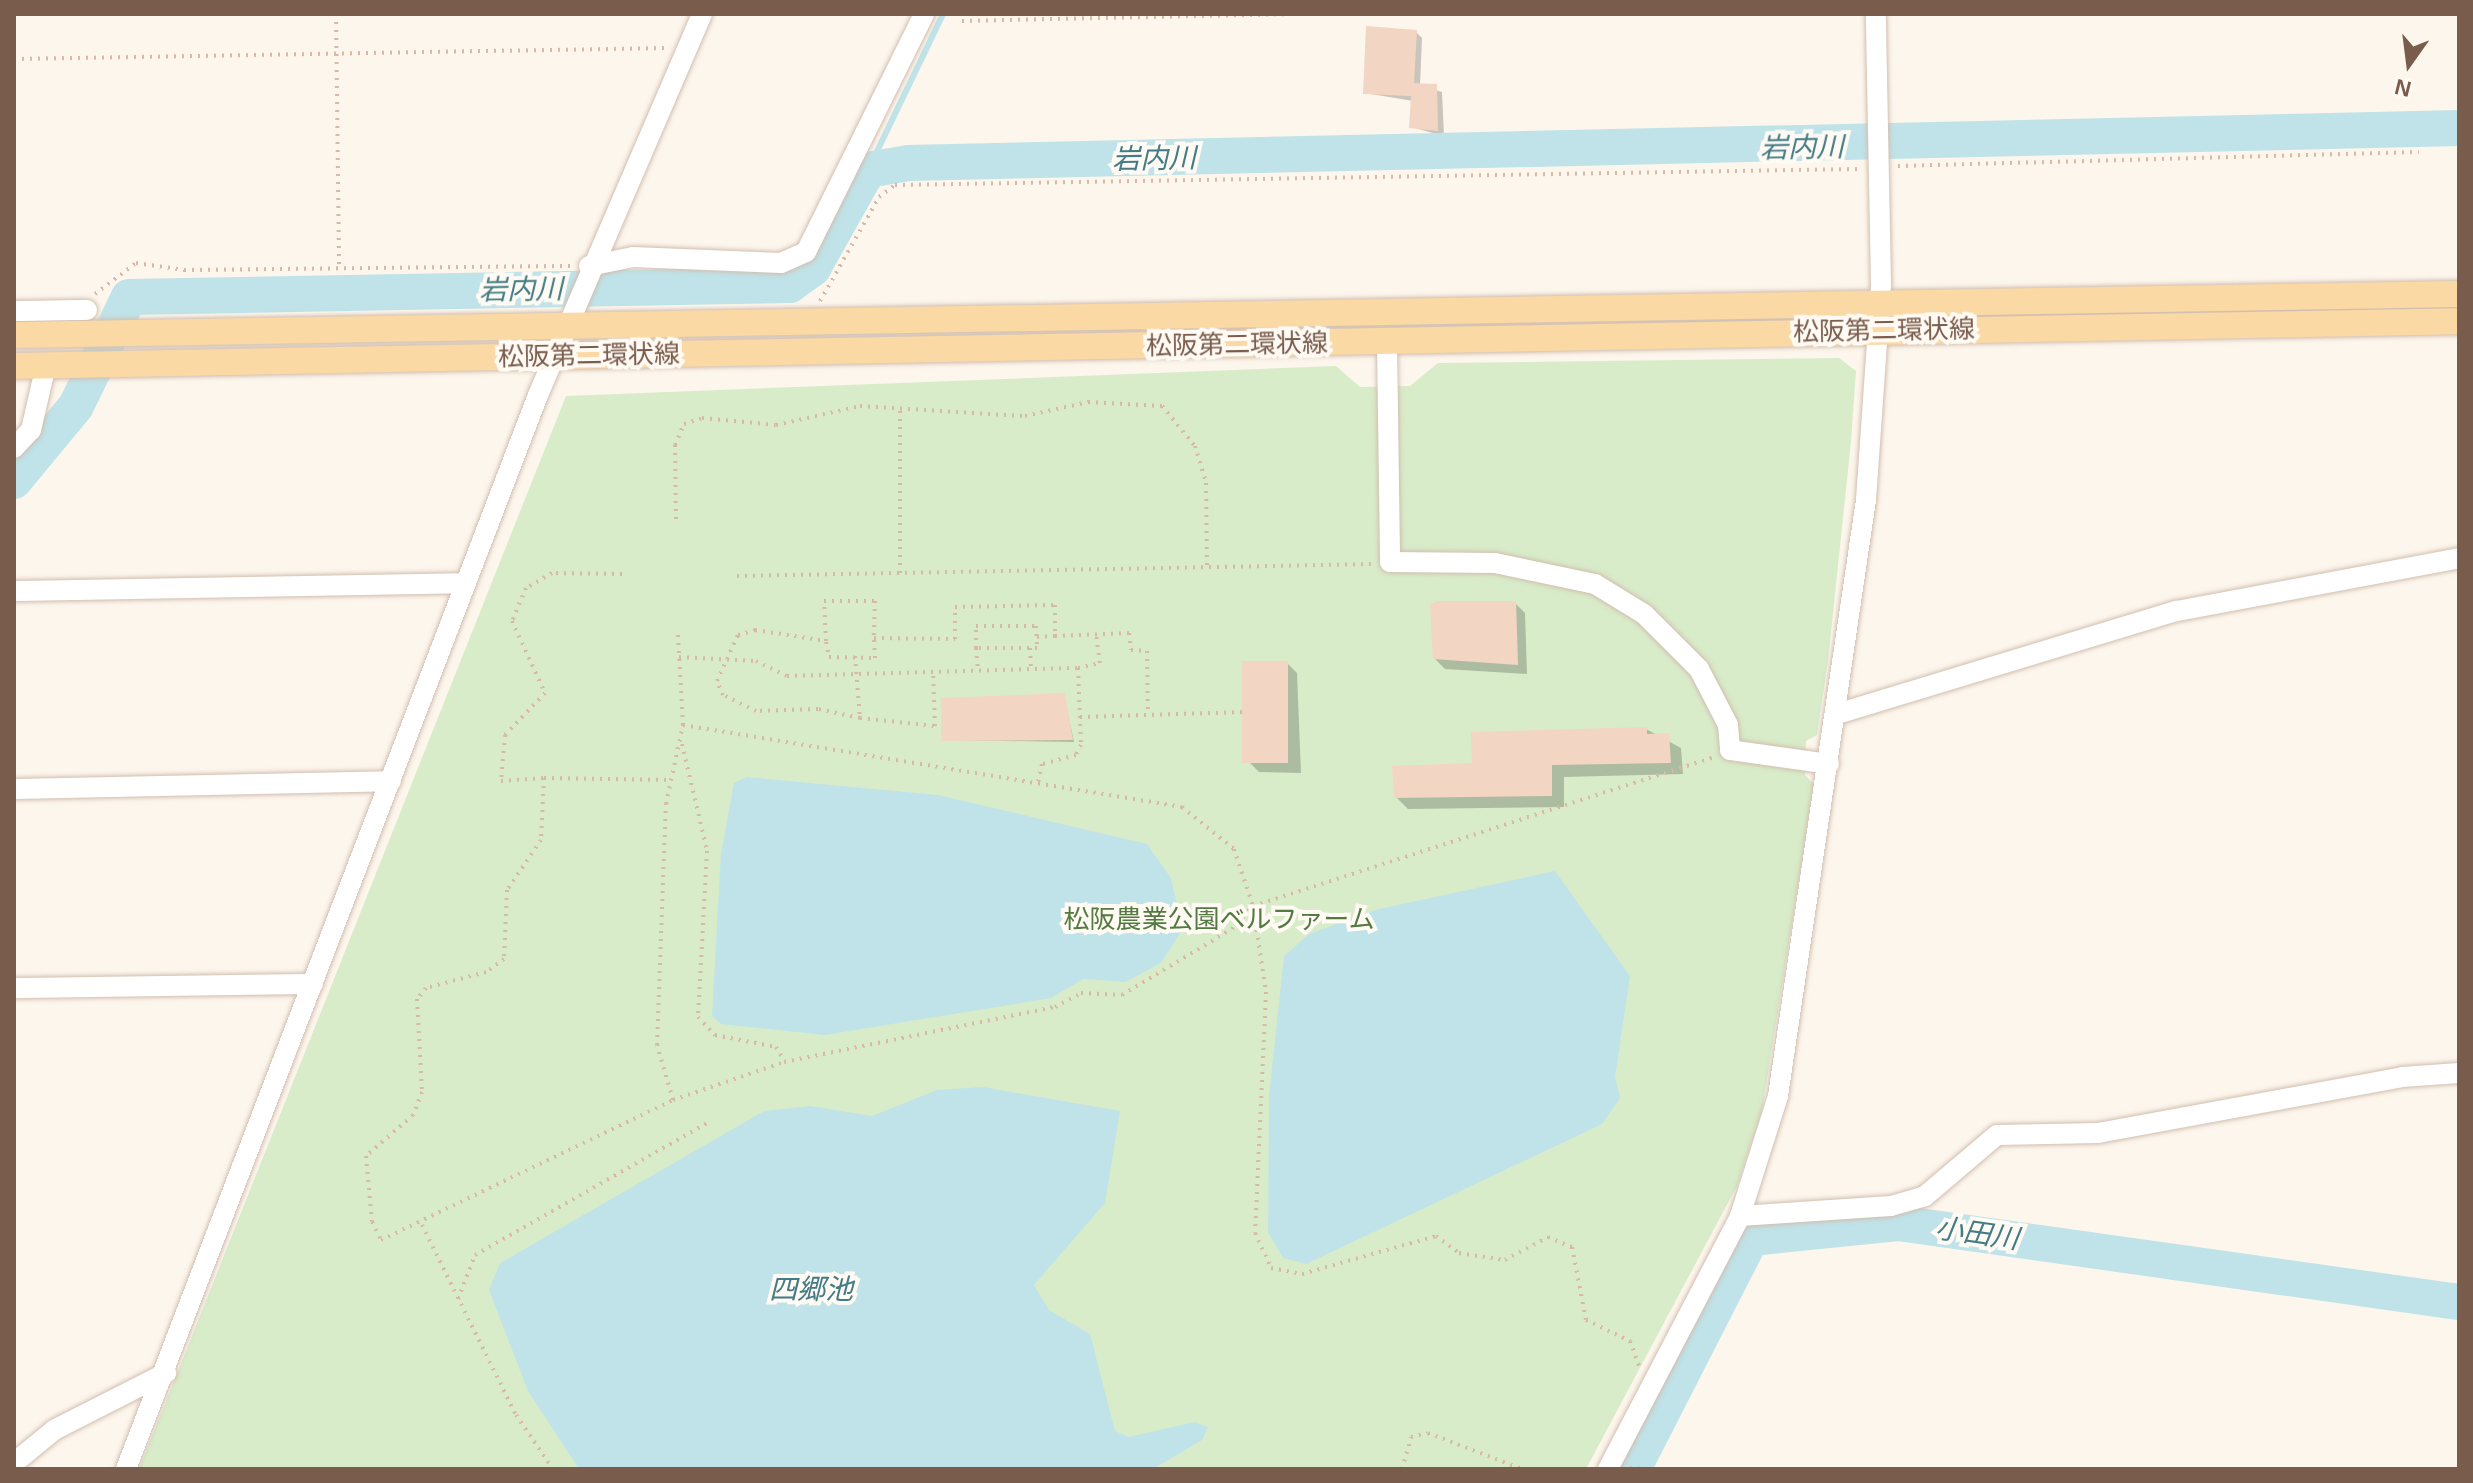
<!DOCTYPE html>
<html>
<head>
<meta charset="utf-8">
<style>
  body { margin:0 }
  #map { position:relative; width:2473px; height:1483px; overflow:hidden; background:#fdf6ec; font-family:Arial,"Noto Sans JP",sans-serif }
  div>[style] { position:absolute }
  [style*='--x'] { left:calc(var(--x)*1px); top:calc(var(--y)*1px); width:calc(var(--w)*1px); rotate:calc(var(--a)*1deg) }
  .green>* { inset:0; background:#d8ecc9 }
  .water>* { inset:0; background:#bfe3e8 }
  .shadow>* { inset:0; background:#0003 }
  .stream>* { height:6px; margin:-3px; padding:0 3px; transform-origin:3px; border-radius:3px; background:#bfe3e8 }
  .river>* { height:36px; margin:-18px; padding:0 18px; transform-origin:18px; border-radius:18px; background:#bfe3e8 }
  .building>* { inset:0; background:#f3d5c3; transform-origin:0 0 }
  .path>* { height:4px; margin-top:-2px; transform-origin:0; background:repeating-linear-gradient(90deg,#d9b8a5 0 2px,transparent 0 8px) }
  .roads { filter:drop-shadow(0 0 2px #d1beb0) drop-shadow(0 0 2px #d1beb0) }
  .minor>* { height:20px; margin:-10px; padding:0 10px; transform-origin:10px; border-radius:10px; background:#fff }
  .major>* { height:26px; margin:-13px; padding:0 13px; transform-origin:13px; border-radius:13px; background:#fbd9a5 }
  span { translate:-50% -50%; white-space:nowrap; text-align:center; line-height:1.15; -webkit-text-stroke:8px #fffaf3; paint-order:stroke }
  .street-label { font-size:26px; color:#7a5c4d }
  .park-label { font-size:26px; color:#537a41 }
  .water-label { font-size:28px; color:#437c86; font-style:italic }
  .frame { position:absolute; inset:0; border:16px solid #7a5c4d; pointer-events:none }
  .north { position:absolute; left:2369px; top:24px; width:80px; height:80px; -webkit-text-stroke:6px #fffaf3; paint-order:stroke; rotate:194deg; font-size:22px; font-weight:700; line-height:32px; text-align:center; color:#7a5c4d }
  .north::after { content:''; display:block; margin:auto; width:28px; height:36px; background:#7a5c4d; clip-path:polygon(50% 0,100% 100%,50% 72%,0 100%) }
</style>
</head>
<body>
<div id="map">
  <div class="green">
    <div style="clip-path:polygon(1839px 358px,1856px 371px,1851px 442px,1828px 661px,1817px 735px,1806px 741px,1805px 775px,1814px 784px,1762px 1111px,1737px 1186px,1586px 1469px,139px 1469px,566px 396px,1336px 366px,1360px 387px,1410px 386px,1438px 363px)"></div>
  </div>
  <div class="water">
    <div style="clip-path:polygon(747px 777px,938px 795px,1147px 844px,1171px 878px,1182px 930px,1161px 963px,1125px 982px,1083px 979px,1051px 998px,825px 1035px,721px 1024px,712px 1016px,721px 853px,734px 783px)"></div>
    <div style="clip-path:polygon(1555px 871px,1630px 976px,1615px 1077px,1620px 1098px,1602px 1124px,1306px 1264px,1283px 1258px,1268px 1232px,1269px 1096px,1284px 956px,1309px 934px,1375px 910px)"></div>
    <div style="clip-path:polygon(983px 1087px,1120px 1111px,1105px 1203px,1034px 1285px,1049px 1310px,1090px 1334px,1115px 1431px,1129px 1437px,1194px 1422px,1208px 1427px,1202px 1440px,1153px 1469px,579px 1469px,528px 1391px,489px 1290px,500px 1263px,764px 1111px,810px 1106px,872px 1116px,937px 1090px)"></div>
  </div>
  <div class="shadow">
    <div style="clip-path:polygon(1416px 32px,1422px 38px,1420px 86px,1442px 92px,1444px 136px,1411px 127px,1413px 101px,1365px 93px)"></div>
    <div style="clip-path:polygon(1515px 603px,1525px 613px,1527px 674px,1445px 669px,1435px 659px)"></div>
    <div style="clip-path:polygon(1287px 663px,1297px 673px,1301px 773px,1259px 772px,1249px 762px)"></div>
    <div style="clip-path:polygon(1064px 695px,1074px 742px,943px 740px)"></div>
    <div style="clip-path:polygon(1646px 729px,1681px 748px,1683px 774px,1564px 777px,1564px 807px,1408px 809px,1396px 797px,1474px 765px)"></div>
  </div>
  <div class="stream">
    <div style="--x:868;--y:170;--w:173;--a:-64.3"></div>
  </div>
  <div class="river">
    <div style="--x:14;--y:481;--w:97;--a:-50.4"></div>
    <div style="--x:76;--y:406;--w:121;--a:-64.1"></div>
    <div style="--x:129;--y:297;--w:661;--a:-1.04"></div>
    <div style="--x:790;--y:285;--w:29;--a:-36"></div>
    <div style="--x:813;--y:268;--w:112;--a:-60.7"></div>
    <div style="--x:868;--y:170;--w:41;--a:-9.9"></div>
    <div style="--x:908;--y:163;--w:1551;--a:-1.29"></div>
    <div style="--x:1633;--y:1469;--w:259;--a:-62.9"></div>
    <div style="--x:1751;--y:1238;--w:148;--a:-5.8"></div>
    <div style="--x:1898;--y:1223;--w:567;--a:8.02"></div>
  </div>
  <div class="building">
    <div style="clip-path:polygon(1366px 26px,1417px 30px,1414px 83px,1437px 84px,1438px 131px,1409px 128px,1411px 96px,1363px 94px)"></div>
    <div style="clip-path:polygon(1437px 601px,1516px 601px,1518px 665px,1433px 659px,1430px 605px)"></div>
    <div style="left:1242px;top:661px;width:46px;height:102px"></div>
    <div style="clip-path:polygon(1065px 693px,1073px 740px,941px 741px,941px 698px)"></div>
    <div style="clip-path:polygon(1647px 727px,1647px 734px,1669px 733px,1671px 763px,1552px 765px,1552px 796px,1394px 798px,1392px 766px,1472px 763px,1471px 732px)"></div>
  </div>
  <div class="path">
    <div style="--x:336;--y:14;--w:253;--a:89.3"></div>
    <div style="--x:965;--y:14;--w:8;--a:113"></div>
    <div style="--x:962;--y:21;--w:323;--a:-1.2"></div>
    <div style="--x:14;--y:59;--w:653;--a:-0.97"></div>
    <div style="--x:1898;--y:166;--w:521;--a:-1.54"></div>
    <div style="--x:95;--y:294;--w:51;--a:-37.1"></div>
    <div style="--x:136;--y:263;--w:49;--a:8.3"></div>
    <div style="--x:184;--y:270;--w:386;--a:-0.6"></div>
    <div style="--x:820;--y:301;--w:120;--a:-60.4"></div>
    <div style="--x:879;--y:197;--w:20;--a:-37"></div>
    <div style="--x:895;--y:185;--w:966;--a:-0.95"></div>
    <div style="--x:676;--y:519;--w:74;--a:-90.8"></div>
    <div style="--x:675;--y:445;--w:23;--a:-67"></div>
    <div style="--x:684;--y:424;--w:19;--a:-18"></div>
    <div style="--x:702;--y:418;--w:74;--a:5.4"></div>
    <div style="--x:776;--y:425;--w:86;--a:-12.7"></div>
    <div style="--x:860;--y:406;--w:165;--a:3.5"></div>
    <div style="--x:1025;--y:416;--w:65;--a:-12.5"></div>
    <div style="--x:1088;--y:402;--w:74;--a:3.1"></div>
    <div style="--x:1162;--y:406;--w:52;--a:50.5"></div>
    <div style="--x:1195;--y:446;--w:39;--a:73"></div>
    <div style="--x:1206;--y:483;--w:86;--a:89.3"></div>
    <div style="--x:900;--y:573;--w:164;--a:-90"></div>
    <div style="--x:622;--y:574;--w:70;--a:-179.2"></div>
    <div style="--x:552;--y:573;--w:30;--a:150"></div>
    <div style="--x:526;--y:588;--w:36;--a:113"></div>
    <div style="--x:512;--y:621;--w:79;--a:65.4"></div>
    <div style="--x:545;--y:693;--w:58;--a:133.6"></div>
    <div style="--x:505;--y:735;--w:46;--a:95"></div>
    <div style="--x:501;--y:781;--w:43;--a:-4"></div>
    <div style="--x:544;--y:778;--w:62;--a:92.8"></div>
    <div style="--x:541;--y:840;--w:60;--a:124.2"></div>
    <div style="--x:507;--y:890;--w:69;--a:92.5"></div>
    <div style="--x:504;--y:959;--w:22;--a:144"></div>
    <div style="--x:486;--y:972;--w:62;--a:165.1"></div>
    <div style="--x:426;--y:988;--w:14;--a:129"></div>
    <div style="--x:417;--y:999;--w:93;--a:86.9"></div>
    <div style="--x:422;--y:1092;--w:25;--a:111"></div>
    <div style="--x:413;--y:1115;--w:62;--a:138.9"></div>
    <div style="--x:366;--y:1156;--w:66;--a:84.8"></div>
    <div style="--x:372;--y:1222;--w:20;--a:63"></div>
    <div style="--x:381;--y:1240;--w:324;--a:-25.6"></div>
    <div style="--x:673;--y:1100;--w:117;--a:-18.9"></div>
    <div style="--x:784;--y:1062;--w:277;--a:-11.5"></div>
    <div style="--x:1055;--y:1007;--w:30;--a:-28"></div>
    <div style="--x:1081;--y:993;--w:41;--a:2.8"></div>
    <div style="--x:1122;--y:995;--w:128;--a:-31"></div>
    <div style="--x:1232;--y:929;--w:31;--a:-48"></div>
    <div style="--x:1253;--y:906;--w:485;--a:-17.9"></div>
    <div style="--x:737;--y:576;--w:634;--a:-1.08"></div>
    <div style="--x:976;--y:626;--w:60;--a:0"></div>
    <div style="--x:1036;--y:626;--w:22;--a:87"></div>
    <div style="--x:1037;--y:648;--w:61;--a:180"></div>
    <div style="--x:976;--y:648;--w:22;--a:-90"></div>
    <div style="--x:1037;--y:637;--w:18;--a:-3"></div>
    <div style="--x:826;--y:642;--w:15;--a:79"></div>
    <div style="--x:829;--y:657;--w:46;--a:1.2"></div>
    <div style="--x:875;--y:658;--w:20;--a:-93"></div>
    <div style="--x:976;--y:648;--w:22;--a:85"></div>
    <div style="--x:1030;--y:648;--w:21;--a:87"></div>
    <div style="--x:855;--y:656;--w:62;--a:85.4"></div>
    <div style="--x:860;--y:718;--w:43;--a:-167.9"></div>
    <div style="--x:818;--y:709;--w:62;--a:178.2"></div>
    <div style="--x:756;--y:711;--w:37;--a:-154"></div>
    <div style="--x:723;--y:695;--w:15;--a:-113"></div>
    <div style="--x:717;--y:681;--w:51;--a:-65.5"></div>
    <div style="--x:738;--y:635;--w:18;--a:-16"></div>
    <div style="--x:755;--y:630;--w:72;--a:8.8"></div>
    <div style="--x:826;--y:641;--w:40;--a:-92.9"></div>
    <div style="--x:824;--y:601;--w:51;--a:0"></div>
    <div style="--x:875;--y:601;--w:37;--a:92"></div>
    <div style="--x:874;--y:638;--w:81;--a:0.7"></div>
    <div style="--x:955;--y:639;--w:32;--a:-90"></div>
    <div style="--x:955;--y:607;--w:100;--a:-1.1"></div>
    <div style="--x:1055;--y:605;--w:31;--a:90"></div>
    <div style="--x:1055;--y:636;--w:74;--a:-2.3"></div>
    <div style="--x:1129;--y:633;--w:17;--a:83"></div>
    <div style="--x:1131;--y:650;--w:16;--a:4"></div>
    <div style="--x:1147;--y:651;--w:64;--a:89.1"></div>
    <div style="--x:679;--y:657;--w:77;--a:3"></div>
    <div style="--x:756;--y:661;--w:34;--a:26"></div>
    <div style="--x:787;--y:676;--w:291;--a:-1.6"></div>
    <div style="--x:1078;--y:668;--w:77;--a:87.8"></div>
    <div style="--x:1081;--y:745;--w:11;--a:117"></div>
    <div style="--x:1076;--y:755;--w:35;--a:165"></div>
    <div style="--x:1042;--y:764;--w:19;--a:102"></div>
    <div style="--x:1078;--y:668;--w:23;--a:-13"></div>
    <div style="--x:1100;--y:663;--w:29;--a:-98"></div>
    <div style="--x:1080;--y:717;--w:165;--a:-1.7"></div>
    <div style="--x:860;--y:718;--w:75;--a:6.1"></div>
    <div style="--x:935;--y:726;--w:55;--a:-92.1"></div>
    <div style="--x:683;--y:725;--w:506;--a:9.33"></div>
    <div style="--x:1182;--y:807;--w:67;--a:38.9"></div>
    <div style="--x:1234;--y:849;--w:60;--a:71.6"></div>
    <div style="--x:1253;--y:906;--w:87;--a:81.4"></div>
    <div style="--x:1266;--y:992;--w:241;--a:92.6"></div>
    <div style="--x:1255;--y:1233;--w:38;--a:65"></div>
    <div style="--x:1271;--y:1268;--w:32;--a:11"></div>
    <div style="--x:1302;--y:1274;--w:139;--a:-15.8"></div>
    <div style="--x:1436;--y:1236;--w:29;--a:36"></div>
    <div style="--x:1459;--y:1253;--w:47;--a:8.7"></div>
    <div style="--x:1505;--y:1260;--w:49;--a:-28.1"></div>
    <div style="--x:1548;--y:1237;--w:26;--a:23"></div>
    <div style="--x:1572;--y:1247;--w:74;--a:79.1"></div>
    <div style="--x:1586;--y:1320;--w:49;--a:25.5"></div>
    <div style="--x:1630;--y:1341;--w:27;--a:70"></div>
    <div style="--x:682;--y:744;--w:110;--a:76.8"></div>
    <div style="--x:707;--y:851;--w:166;--a:93.1"></div>
    <div style="--x:698;--y:1017;--w:25;--a:47"></div>
    <div style="--x:715;--y:1035;--w:62;--a:11.1"></div>
    <div style="--x:776;--y:1047;--w:16;--a:60"></div>
    <div style="--x:544;--y:778;--w:128;--a:0.9"></div>
    <div style="--x:673;--y:1100;--w:57;--a:-106.2"></div>
    <div style="--x:657;--y:1045;--w:241;--a:-87.9"></div>
    <div style="--x:666;--y:804;--w:81;--a:-77.9"></div>
    <div style="--x:683;--y:725;--w:90;--a:-93.2"></div>
    <div style="--x:422;--y:1225;--w:212;--a:63.7"></div>
    <div style="--x:516;--y:1415;--w:65;--a:55.6"></div>
    <div style="--x:458;--y:1299;--w:47;--a:-68.9"></div>
    <div style="--x:475;--y:1255;--w:266;--a:-29.6"></div>
    <div style="--x:1630;--y:1468;--w:14;--a:4"></div>
    <div style="--x:1402;--y:1469;--w:33;--a:-74"></div>
    <div style="--x:1411;--y:1437;--w:17;--a:-13"></div>
    <div style="--x:1428;--y:1433;--w:101;--a:21"></div>
  </div>
  <div class="roads">
    <div class="minor">
      <div style="--x:589;--y:266;--w:45;--a:-11.6"></div>
      <div style="--x:633;--y:257;--w:148;--a:2.3"></div>
      <div style="--x:781;--y:263;--w:27;--a:-24"></div>
      <div style="--x:806;--y:252;--w:266;--a:-63.6"></div>
      <div style="--x:14;--y:311;--w:73;--a:-0.8"></div>
      <div style="--x:1387;--y:342;--w:220;--a:89.2"></div>
      <div style="--x:1390;--y:562;--w:105;--a:0.5"></div>
      <div style="--x:1495;--y:563;--w:102;--a:11.9"></div>
      <div style="--x:1595;--y:584;--w:57;--a:31.5"></div>
      <div style="--x:1644;--y:614;--w:78;--a:45"></div>
      <div style="--x:1699;--y:669;--w:63;--a:62.6"></div>
      <div style="--x:1728;--y:725;--w:25;--a:85"></div>
      <div style="--x:1730;--y:750;--w:100;--a:8"></div>
      <div style="--x:14;--y:448;--w:25;--a:-47"></div>
      <div style="--x:31;--y:430;--w:67;--a:-77"></div>
      <div style="--x:14;--y:591;--w:452;--a:-1"></div>
      <div style="--x:1837;--y:714;--w:355;--a:-16.9"></div>
      <div style="--x:2177;--y:611;--w:287;--a:-10.6"></div>
      <div style="--x:14;--y:789;--w:377;--a:-1.2"></div>
      <div style="--x:14;--y:988;--w:299;--a:-0.8"></div>
      <div style="--x:1740;--y:1216;--w:151;--a:-3.8"></div>
      <div style="--x:1891;--y:1206;--w:35;--a:-16"></div>
      <div style="--x:1925;--y:1196;--w:94;--a:-40.3"></div>
      <div style="--x:1997;--y:1135;--w:101;--a:-1.1"></div>
      <div style="--x:2098;--y:1133;--w:309;--a:-10.4"></div>
      <div style="--x:2402;--y:1077;--w:57;--a:-4"></div>
      <div style="--x:14;--y:1463;--w:52;--a:-39.5"></div>
      <div style="--x:54;--y:1430;--w:126;--a:-27"></div>
      <div style="--x:126;--y:1469;--w:1150;--a:-69.01"></div>
      <div style="--x:538;--y:395;--w:415;--a:-66.7"></div>
      <div style="--x:1608;--y:1469;--w:285;--a:-62.4"></div>
      <div style="--x:1740;--y:1216;--w:126;--a:-72.4"></div>
      <div style="--x:1778;--y:1096;--w:602;--a:-81.6"></div>
      <div style="--x:1866;--y:500;--w:216;--a:-86"></div>
      <div style="--x:1881;--y:285;--w:271;--a:-91.1"></div>
    </div>
    <div class="major">
      <div style="--x:14;--y:335;--w:2445;--a:-0.96"></div>
      <div style="--x:14;--y:366;--w:2445;--a:-1.05"></div>
    </div>
  </div>
  <div class="street-label">
    <span style="left:1884px;top:331px;rotate:-1deg">松阪第二環状線</span>
    <span style="left:1237px;top:345px;rotate:-1deg">松阪第二環状線</span>
    <span style="left:589px;top:356px;rotate:-1deg">松阪第二環状線</span>
  </div>
  <div class="park-label">
    <span style="left:1219px;top:920px">松阪農業公園ベルファーム</span>
  </div>
  <div class="water-label">
    <span style="left:1802px;top:148px;rotate:-1deg">岩内川</span>
    <span style="left:1154px;top:159px;rotate:-1deg">岩内川</span>
    <span style="left:521px;top:290px;rotate:-1deg">岩内川</span>
    <span style="left:1977px;top:1234px;rotate:8deg">小田川</span>
    <span style="left:811px;top:1290px">四郷池</span>
  </div>
  <div class="frame"></div>
  <div class="north">N</div>
</div>
</body>
</html>
